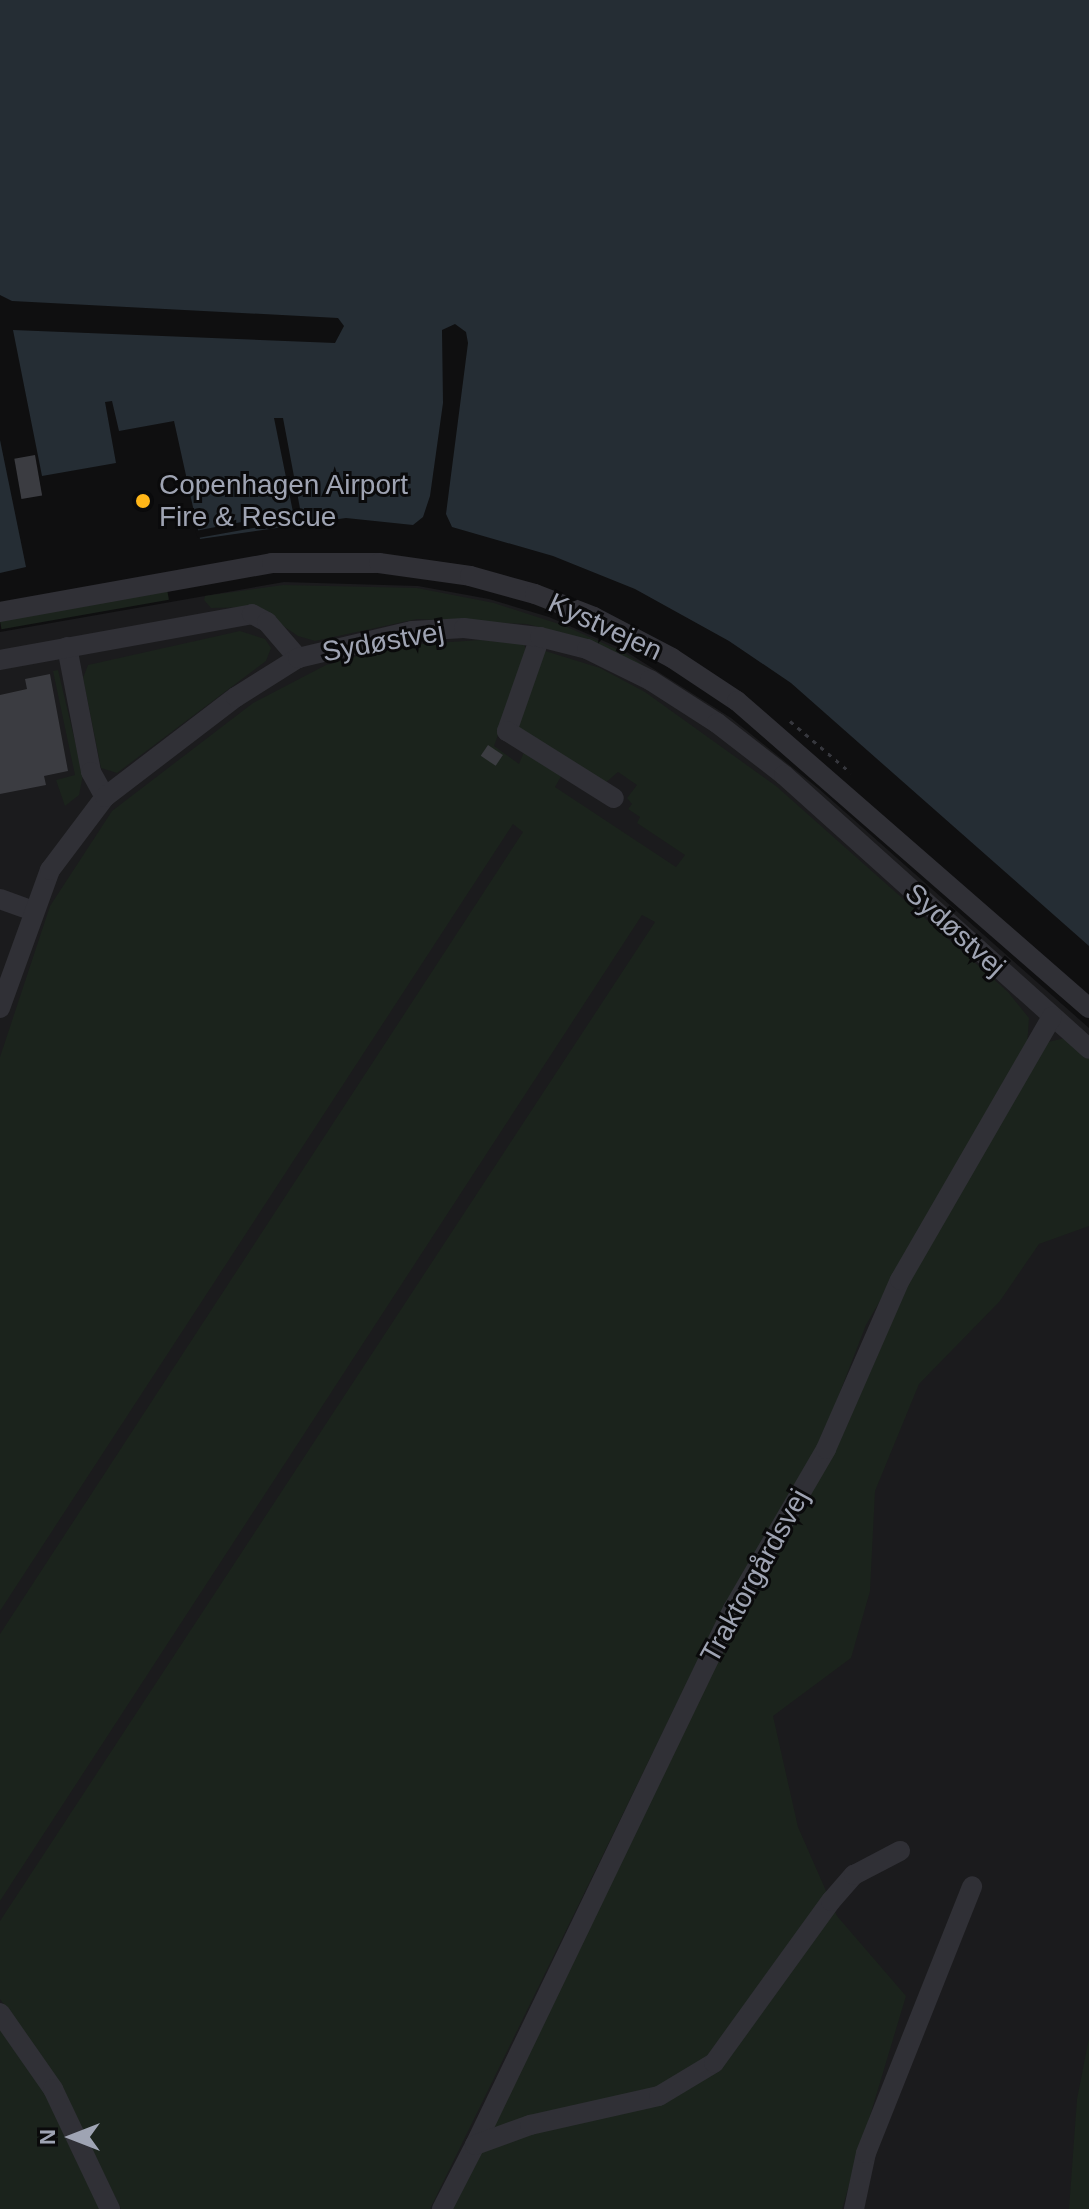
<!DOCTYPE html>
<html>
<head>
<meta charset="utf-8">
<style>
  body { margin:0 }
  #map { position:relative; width:1089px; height:2209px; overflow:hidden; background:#0f0f10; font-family:Arial,sans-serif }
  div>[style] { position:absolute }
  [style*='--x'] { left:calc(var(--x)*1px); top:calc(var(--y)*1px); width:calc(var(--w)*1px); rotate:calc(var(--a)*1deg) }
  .built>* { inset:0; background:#1b1b1d }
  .green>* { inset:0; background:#1b231c; transform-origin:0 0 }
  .water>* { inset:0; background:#252d34 }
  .pier>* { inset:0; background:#0f0f10 }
  .building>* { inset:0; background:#3b3c41; transform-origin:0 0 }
  .path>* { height:3px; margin-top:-1.5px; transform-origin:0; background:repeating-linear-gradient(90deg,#36373d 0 4px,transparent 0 10px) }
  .minor>* { height:20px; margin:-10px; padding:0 10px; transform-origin:10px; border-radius:10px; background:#303036 }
  .dots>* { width:22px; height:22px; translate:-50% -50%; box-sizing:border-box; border:4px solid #0a0a0b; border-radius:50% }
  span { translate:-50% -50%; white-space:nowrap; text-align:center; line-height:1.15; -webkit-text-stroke:6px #0a0a0b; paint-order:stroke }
  .poi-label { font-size:28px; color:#9fa4b3 }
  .left { translate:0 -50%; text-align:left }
  .street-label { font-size:28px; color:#9fa4b3 }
  .north { position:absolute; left:32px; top:2097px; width:80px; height:80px; -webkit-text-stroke:6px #0a0a0b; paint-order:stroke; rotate:270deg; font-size:22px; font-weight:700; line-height:32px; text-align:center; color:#9fa4b3 }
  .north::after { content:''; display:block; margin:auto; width:28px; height:36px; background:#9fa4b3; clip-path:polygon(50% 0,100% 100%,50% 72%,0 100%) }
</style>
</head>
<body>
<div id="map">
  <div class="built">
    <div style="clip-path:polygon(284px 582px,418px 586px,489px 599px,549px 617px,622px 649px,731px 718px,819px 789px,1089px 1028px,1089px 2209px,0 2209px,0 632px)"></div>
  </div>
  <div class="green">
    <div style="clip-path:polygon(283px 585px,417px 588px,494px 603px,565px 626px,623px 652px,658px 675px,567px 634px,527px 624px,417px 619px,315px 641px,298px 636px,255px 607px,211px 608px,204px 600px,205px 596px)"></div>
    <div style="left:167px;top:589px;width:11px;height:170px;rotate:80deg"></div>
    <div style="clip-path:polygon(240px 631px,265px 639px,271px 648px,266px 661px,117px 773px,101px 768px,83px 678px,88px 665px)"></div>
    <div style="clip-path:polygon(480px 640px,524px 644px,527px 654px,494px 746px,519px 764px,526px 747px,564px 771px,555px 787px,676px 867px,685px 855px,637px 823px,640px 817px,628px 809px,632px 804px,627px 798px,637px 785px,618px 772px,603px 785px,516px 730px,542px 650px,600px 668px,645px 692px,776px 786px,1008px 992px,1029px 1018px,1027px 1046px,866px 1325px,821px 1441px,721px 1613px,430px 2209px,121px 2209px,63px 2090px,0 1999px,0 1921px,655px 922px,642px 915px,0 1901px,0 1634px,523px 832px,513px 824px,0 1611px,0 1057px,50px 906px,112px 811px,253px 703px,326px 665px,392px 646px)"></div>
    <div style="clip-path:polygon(58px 670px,83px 775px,79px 795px,65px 806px,56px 780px,75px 775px,53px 671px)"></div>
    <div style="clip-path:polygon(1065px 1038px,1089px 1059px,1089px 1226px,1039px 1244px,1000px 1301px,919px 1384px,875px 1491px,870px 1591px,851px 1658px,773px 1716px,798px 1827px,837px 1916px,906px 1996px,842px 2209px,452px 2209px,669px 1752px,887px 1321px,1048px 1042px)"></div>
    <div style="clip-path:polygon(0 2024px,33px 2069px,103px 2209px,0 2209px)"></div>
    <div style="clip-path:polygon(1089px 2038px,1089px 2209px,1069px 2209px,1077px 2099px)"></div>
  </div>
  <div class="water">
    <div style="clip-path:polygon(0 0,1089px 0,1089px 946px,791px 683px,729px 641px,635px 589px,553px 556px,452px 527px,446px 514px,468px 343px,466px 332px,455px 324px,442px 330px,443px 403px,430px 496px,423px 517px,413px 525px,346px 518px,200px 539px,174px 421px,119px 431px,112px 401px,105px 402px,116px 463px,42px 476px,13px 330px,335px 343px,344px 326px,338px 318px,12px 301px,0 295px)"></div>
    <div style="clip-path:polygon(0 440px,26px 567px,0 573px)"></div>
  </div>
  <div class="pier">
    <div style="clip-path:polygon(274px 418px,283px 418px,302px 519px,198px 538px,195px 531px,293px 512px)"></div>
  </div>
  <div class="building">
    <div style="left:35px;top:455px;width:41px;height:21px;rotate:80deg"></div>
    <div style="clip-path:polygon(50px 674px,68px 771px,44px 776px,46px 785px,0 794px,0 695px,27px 689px,25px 679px)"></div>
    <div style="left:488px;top:745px;width:18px;height:13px;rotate:34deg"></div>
  </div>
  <div class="path">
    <div style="--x:294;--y:521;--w:3;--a:90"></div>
    <div style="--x:790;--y:721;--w:80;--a:40.4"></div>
  </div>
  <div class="minor">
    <div style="--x:0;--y:612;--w:276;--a:-10.2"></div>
    <div style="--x:272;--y:563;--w:107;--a:0"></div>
    <div style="--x:379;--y:563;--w:92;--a:8.1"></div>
    <div style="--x:470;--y:576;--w:67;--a:15.5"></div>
    <div style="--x:535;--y:594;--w:63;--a:21.3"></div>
    <div style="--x:594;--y:617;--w:88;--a:27.7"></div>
    <div style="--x:672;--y:658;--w:78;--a:33.5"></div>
    <div style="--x:737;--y:701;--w:467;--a:41.1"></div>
    <div style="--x:540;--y:637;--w:100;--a:109.3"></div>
    <div style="--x:507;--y:731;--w:126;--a:32.1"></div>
    <div style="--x:67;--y:647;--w:127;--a:79.1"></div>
    <div style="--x:91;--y:772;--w:29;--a:61"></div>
    <div style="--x:0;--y:660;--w:256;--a:-10.3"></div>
    <div style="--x:252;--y:614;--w:17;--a:28"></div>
    <div style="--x:267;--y:622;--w:48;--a:49.3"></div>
    <div style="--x:0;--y:899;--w:35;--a:20"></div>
    <div style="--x:0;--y:1008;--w:147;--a:-70.1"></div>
    <div style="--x:50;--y:870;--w:91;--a:-53"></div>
    <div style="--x:105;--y:797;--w:165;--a:-37.4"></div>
    <div style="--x:236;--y:697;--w:73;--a:-32.2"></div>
    <div style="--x:298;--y:658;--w:117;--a:-13.3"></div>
    <div style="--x:412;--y:631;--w:52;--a:-3.3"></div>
    <div style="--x:464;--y:628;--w:77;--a:6.8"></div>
    <div style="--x:540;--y:637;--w:49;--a:14.3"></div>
    <div style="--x:587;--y:649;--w:70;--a:26.2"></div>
    <div style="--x:650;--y:680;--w:80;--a:32.7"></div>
    <div style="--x:717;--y:723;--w:85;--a:37.8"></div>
    <div style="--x:784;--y:775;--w:410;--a:41.9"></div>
    <div style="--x:0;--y:2013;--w:93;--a:55.1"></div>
    <div style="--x:53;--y:2089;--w:133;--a:64.6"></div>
    <div style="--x:475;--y:2145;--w:595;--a:-64.3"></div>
    <div style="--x:733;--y:1609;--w:185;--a:-59.8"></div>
    <div style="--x:826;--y:1449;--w:184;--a:-66.4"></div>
    <div style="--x:900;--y:1280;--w:304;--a:-60"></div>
    <div style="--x:442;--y:2209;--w:72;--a:-62.7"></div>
    <div style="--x:475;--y:2145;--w:59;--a:-20"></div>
    <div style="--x:530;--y:2125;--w:132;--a:-12.7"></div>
    <div style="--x:659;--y:2096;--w:64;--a:-31"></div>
    <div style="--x:714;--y:2063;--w:200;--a:-54.2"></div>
    <div style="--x:831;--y:1901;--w:35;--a:-49"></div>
    <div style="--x:854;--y:1875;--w:52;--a:-27.6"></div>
    <div style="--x:854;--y:2209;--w:57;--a:-77.9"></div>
    <div style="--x:866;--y:2153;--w:287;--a:-68.3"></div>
  </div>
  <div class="dots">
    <div style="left:143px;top:501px;background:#ffb618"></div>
  </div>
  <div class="poi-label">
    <span class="left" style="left:159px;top:501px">Copenhagen Airport<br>Fire &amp; Rescue</span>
  </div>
  <div class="street-label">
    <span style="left:605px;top:627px;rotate:25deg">Kystvejen</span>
    <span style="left:383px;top:642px;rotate:-10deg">Sydøstvej</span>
    <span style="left:955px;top:930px;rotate:42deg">Sydøstvej</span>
    <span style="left:755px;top:1576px;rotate:-61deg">Traktorgårdsvej</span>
  </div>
  <div class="north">N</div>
</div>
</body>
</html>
